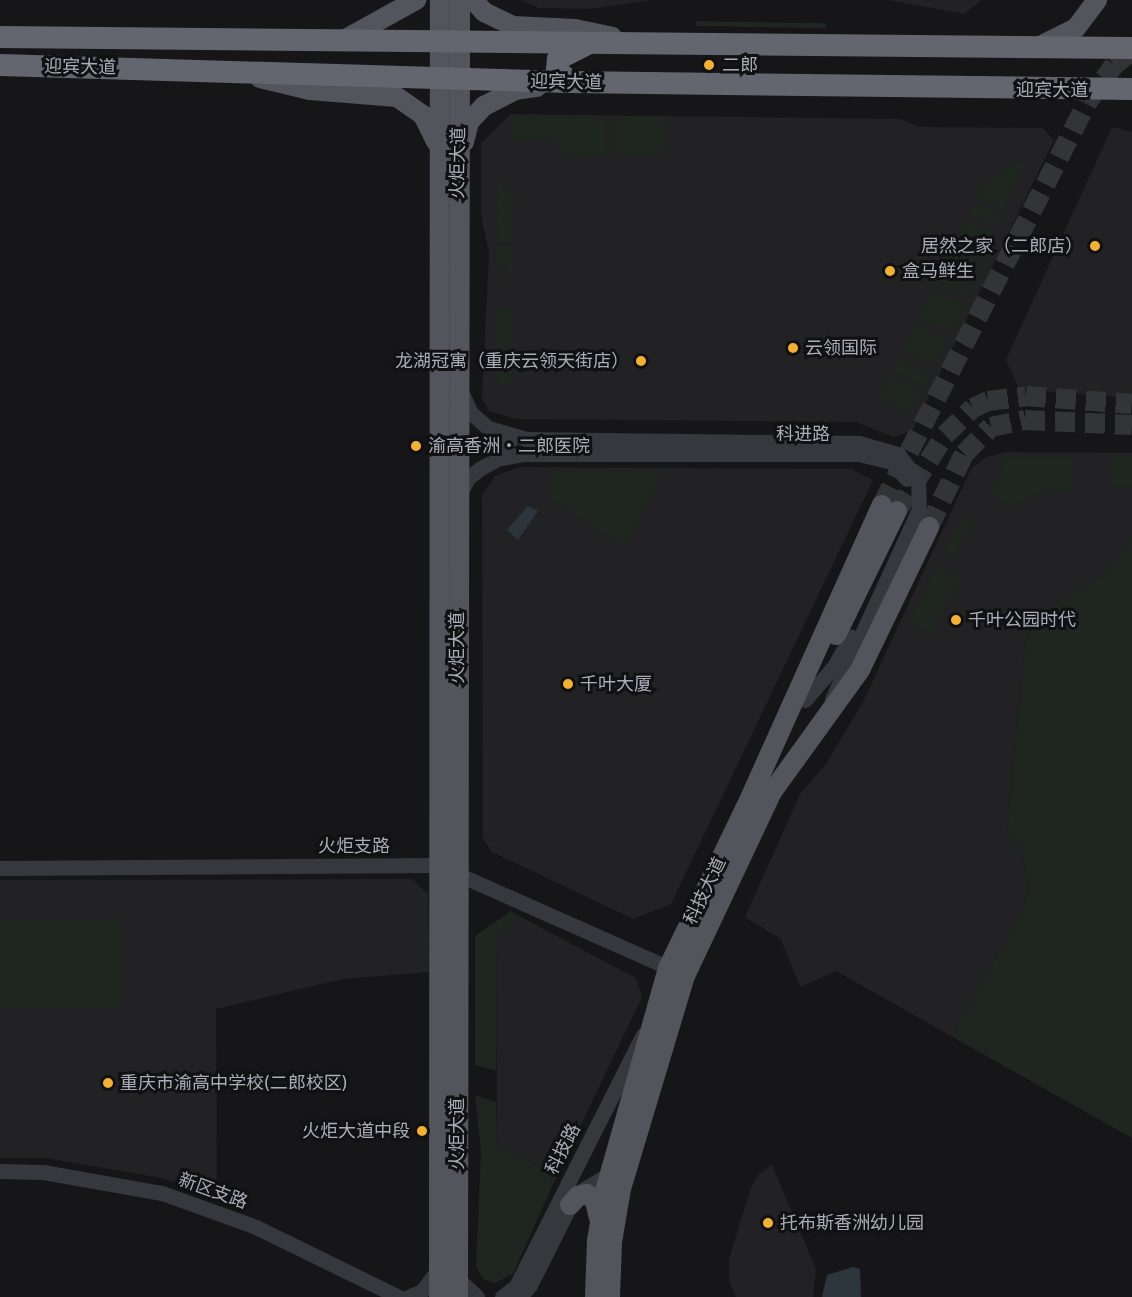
<!DOCTYPE html>
<html>
<head>
<meta charset="utf-8">
<style>
  body { margin:0 }
  #map { position:relative; width:1132px; height:1297px; overflow:hidden; background:#161618; font-family:Cabin,"Noto Sans SC",sans-serif }
  div>[style] { position:absolute }
  [style*='--x'] { left:calc(var(--x)*1px); top:calc(var(--y)*1px); width:calc(var(--w)*1px); rotate:calc(var(--a)*1deg) }
  .built>* { inset:0; background:#222225 }
  .green>* { inset:0; background:#1e261f; transform-origin:0 0 }
  .water>* { inset:0; background:#2c353c }
  .major-tunnel>* { height:20px; margin-top:-10px; transform-origin:0; background:repeating-linear-gradient(90deg,#333438 0 20px,transparent 0 30px) }
  .minor>* { height:15px; margin:-7.5px; padding:0 7.5px; transform-origin:7.5px; border-radius:7.5px; background:#37383d }
  .major>* { height:20px; margin:-10px; padding:0 10px; transform-origin:10px; border-radius:10px; background:#53555c }
  .highway>* { height:22px; margin:-11px; padding:0 11px; transform-origin:11px; border-radius:11px; background:#63666e }
  .dots>* { width:16px; height:16px; translate:-50% -50%; box-sizing:border-box; border:3px solid #111113; border-radius:50% }
  span { translate:-50% -50%; white-space:nowrap; text-align:center; line-height:1.15; -webkit-text-stroke:6px #111113; paint-order:stroke }
  .poi-label { font-size:18px; color:#a8adb8 }
  .left { translate:0 -50%; text-align:left }
  .right { translate:-100% -50%; text-align:right }
  .street-label { font-size:18px; color:#a8adb8 }
</style>
</head>
<body>
<div id="map">
  <div class="built">
    <div style="clip-path:polygon(520px 0,653px 0,589px 9px,539px 8px)"></div>
    <div style="clip-path:polygon(888px 0,982px 0,964px 14px)"></div>
    <div style="clip-path:polygon(511px 114px,900px 119px,920px 127px,1042px 128px,1054px 140px,912px 431px,894px 437px,856px 422px,516px 419px,489px 411px,482px 398px,489px 253px,481px 215px,481px 143px)"></div>
    <div style="clip-path:polygon(1112px 127px,1132px 132px,1132px 398px,1019px 389px,1006px 360px)"></div>
    <div style="clip-path:polygon(1006px 452px,1132px 453px,1132px 537px,1105px 573px,1039px 616px,1026px 637px,1007px 831px,1021px 851px,1029px 887px,1021px 912px,951px 1036px,836px 971px,800px 987px,781px 939px,745px 917px,800px 794px,826px 764px,862px 704px,971px 469px,986px 457px)"></div>
    <div style="clip-path:polygon(520px 467px,851px 469px,873px 480px,671px 904px,633px 919px,492px 852px,483px 838px,482px 495px,495px 476px)"></div>
    <div style="clip-path:polygon(412px 879px,428px 894px,429px 972px,343px 979px,216px 1009px,217px 1197px,162px 1178px,45px 1158px,0 1158px,0 880px)"></div>
    <div style="clip-path:polygon(521px 917px,636px 978px,642px 997px,558px 1173px,497px 1147px,496px 935px)"></div>
    <div style="clip-path:polygon(772px 1165px,816px 1269px,813px 1297px,736px 1297px,729px 1280px,729px 1259px,751px 1187px,759px 1174px)"></div>
  </div>
  <div class="green">
    <div style="left:696px;top:21px;width:130px;height:5px;rotate:1deg"></div>
    <div style="left:664px;top:116px;width:39px;height:53px;rotate:90deg"></div>
    <div style="clip-path:polygon(513px 117px,606px 117px,606px 156px,567px 156px,551px 139px,513px 140px)"></div>
    <div style="clip-path:polygon(1031px 155px,1004px 210px,976px 197px,983px 183px)"></div>
    <div style="clip-path:polygon(498px 179px,518px 198px,513px 203px,513px 242px,497px 242px)"></div>
    <div style="left:974px;top:201px;width:31px;height:14px;rotate:27deg"></div>
    <div style="clip-path:polygon(966px 219px,993px 233px,984px 264px,952px 248px)"></div>
    <div style="clip-path:polygon(497px 247px,513px 247px,513px 293px,507px 293px,507px 267px,494px 267px)"></div>
    <div style="left:949px;top:253px;width:37px;height:14px;rotate:26deg"></div>
    <div style="left:941px;top:270px;width:37px;height:14px;rotate:26deg"></div>
    <div style="left:932px;top:288px;width:37px;height:32px;rotate:26deg"></div>
    <div style="left:496px;top:309px;width:17px;height:41px"></div>
    <div style="left:915px;top:323px;width:37px;height:31px;rotate:26deg"></div>
    <div style="clip-path:polygon(497px 356px,513px 356px,521px 369px,503px 387px,497px 380px)"></div>
    <div style="left:899px;top:357px;width:36px;height:15px;rotate:27deg"></div>
    <div style="left:890px;top:375px;width:37px;height:25px;rotate:26deg"></div>
    <div style="clip-path:polygon(1073px 457px,1073px 492px,1037px 494px,1009px 508px,989px 490px,1002px 476px,1002px 458px)"></div>
    <div style="left:1111px;top:457px;width:21px;height:29px"></div>
    <div style="clip-path:polygon(552px 471px,663px 471px,626px 549px,551px 500px)"></div>
    <div style="left:962px;top:514px;width:13px;height:43px;rotate:27deg"></div>
    <div style="clip-path:polygon(1132px 537px,1132px 1138px,951px 1036px,1021px 912px,1029px 887px,1021px 851px,1007px 831px,1026px 637px,1047px 609px,1105px 573px)"></div>
    <div style="left:937px;top:566px;width:27px;height:64px;rotate:27deg"></div>
    <div style="clip-path:polygon(511px 911px,521px 917px,496px 935px,496px 1071px,475px 1065px,475px 936px)"></div>
    <div style="left:0;top:921px;width:121px;height:87px"></div>
    <div style="clip-path:polygon(475px 1095px,496px 1102px,497px 1147px,558px 1173px,513px 1274px,495px 1283px,484px 1280px,476px 1267px,481px 1151px)"></div>
  </div>
  <div class="water">
    <div style="clip-path:polygon(528px 506px,538px 511px,518px 540px,507px 530px)"></div>
    <div style="clip-path:polygon(853px 1267px,860px 1269px,861px 1297px,822px 1297px,827px 1275px)"></div>
  </div>
  <div class="major-tunnel">
    <div style="--x:882;--y:505;--w:451;--a:-63"></div>
    <div style="--x:1087;--y:103;--w:47;--a:-54.6"></div>
    <div style="--x:1114;--y:65;--w:23;--a:-38"></div>
    <div style="--x:897;--y:511;--w:90;--a:-57.7"></div>
    <div style="--x:945;--y:435;--w:39;--a:-44"></div>
    <div style="--x:973;--y:408;--w:17;--a:-25"></div>
    <div style="--x:988;--y:401;--w:38;--a:-7"></div>
    <div style="--x:1026;--y:396;--w:106;--a:4.3"></div>
    <div style="--x:929;--y:527;--w:81;--a:-64.4"></div>
    <div style="--x:964;--y:454;--w:38;--a:-45"></div>
    <div style="--x:991;--y:427;--w:35;--a:-12"></div>
    <div style="--x:1025;--y:420;--w:107;--a:2.7"></div>
  </div>
  <div class="minor">
    <div style="--x:461;--y:391;--w:24;--a:66"></div>
    <div style="--x:471;--y:413;--w:23;--a:41"></div>
    <div style="--x:488;--y:428;--w:41;--a:15.8"></div>
    <div style="--x:527;--y:439;--w:332;--a:0.7"></div>
    <div style="--x:859;--y:443;--w:41;--a:15.8"></div>
    <div style="--x:898;--y:454;--w:33;--a:52"></div>
    <div style="--x:918;--y:480;--w:29;--a:88"></div>
    <div style="--x:919;--y:509;--w:209;--a:114.6"></div>
    <div style="--x:510;--y:455;--w:15;--a:-172"></div>
    <div style="--x:495;--y:453;--w:9;--a:-111"></div>
    <div style="--x:492;--y:445;--w:5;--a:-53"></div>
    <div style="--x:495;--y:441;--w:17;--a:-7"></div>
    <div style="--x:459;--y:495;--w:19;--a:-62"></div>
    <div style="--x:468;--y:478;--w:16;--a:-38"></div>
    <div style="--x:481;--y:468;--w:18;--a:-29"></div>
    <div style="--x:497;--y:459;--w:26;--a:-11"></div>
    <div style="--x:523;--y:454;--w:336;--a:0"></div>
    <div style="--x:859;--y:454;--w:33;--a:14"></div>
    <div style="--x:891;--y:462;--w:23;--a:47"></div>
    <div style="--x:805;--y:700;--w:45;--a:-49.5"></div>
    <div style="--x:834;--y:666;--w:34;--a:-60"></div>
    <div style="--x:0;--y:868;--w:437;--a:-0.4"></div>
    <div style="--x:437;--y:865;--w:261;--a:23.9"></div>
    <div style="--x:0;--y:1171;--w:43;--a:1.3"></div>
    <div style="--x:43;--y:1172;--w:121;--a:10"></div>
    <div style="--x:162;--y:1193;--w:100;--a:19.9"></div>
    <div style="--x:256;--y:1227;--w:159;--a:26.1"></div>
    <div style="--x:458;--y:1279;--w:26;--a:43"></div>
    <div style="--x:408;--y:1297;--w:15;--a:-23"></div>
    <div style="--x:422;--y:1291;--w:30;--a:-53"></div>
    <div style="--x:502;--y:1297;--w:18;--a:-38"></div>
    <div style="--x:516;--y:1286;--w:281;--a:-63.2"></div>
    <div style="--x:520;--y:1297;--w:16;--a:-50"></div>
    <div style="--x:530;--y:1285;--w:102;--a:-63.2"></div>
    <div style="--x:576;--y:1194;--w:47;--a:-31"></div>
  </div>
  <div class="major">
    <div style="--x:473;--y:0;--w:16;--a:47"></div>
    <div style="--x:484;--y:12;--w:32;--a:26"></div>
    <div style="--x:513;--y:26;--w:62;--a:2.8"></div>
    <div style="--x:575;--y:29;--w:38;--a:12"></div>
    <div style="--x:342;--y:41;--w:85;--a:-29"></div>
    <div style="--x:1040;--y:46;--w:40;--a:-26.6"></div>
    <div style="--x:1076;--y:28;--w:35;--a:-53"></div>
    <div style="--x:260;--y:78;--w:51;--a:13.5"></div>
    <div style="--x:310;--y:90;--w:87;--a:4.6"></div>
    <div style="--x:397;--y:97;--w:32;--a:35"></div>
    <div style="--x:423;--y:115;--w:30;--a:64"></div>
    <div style="--x:464;--y:142;--w:21;--a:-76"></div>
    <div style="--x:469;--y:122;--w:22;--a:-47"></div>
    <div style="--x:484;--y:106;--w:35;--a:-27"></div>
    <div style="--x:515;--y:90;--w:22;--a:-8"></div>
    <div style="--x:836;--y:635;--w:138;--a:-63.8"></div>
    <div style="--x:570;--y:1205;--w:12;--a:-48"></div>
    <div style="--x:578;--y:1196;--w:9;--a:-13"></div>
    <div style="--x:587;--y:1194;--w:11;--a:41"></div>
    <div style="--x:595;--y:1201;--w:17;--a:77"></div>
    <div style="--x:439;--y:1297;--w:1297;--a:-89.96"></div>
    <div style="--x:458;--y:1297;--w:1297;--a:-89.91"></div>
    <div style="--x:595;--y:1297;--w:56;--a:-88"></div>
    <div style="--x:597;--y:1241;--w:51;--a:-80.9"></div>
    <div style="--x:605;--y:1191;--w:232;--a:-74.2"></div>
    <div style="--x:668;--y:968;--w:179;--a:-64.2"></div>
    <div style="--x:746;--y:807;--w:331;--a:-65.8"></div>
    <div style="--x:610;--y:1297;--w:55;--a:-87.9"></div>
    <div style="--x:612;--y:1242;--w:54;--a:-80.4"></div>
    <div style="--x:621;--y:1189;--w:222;--a:-73.3"></div>
    <div style="--x:685;--y:976;--w:204;--a:-64.7"></div>
    <div style="--x:772;--y:792;--w:150;--a:-54.2"></div>
    <div style="--x:860;--y:670;--w:159;--a:-64.2"></div>
  </div>
  <div class="highway">
    <div style="--x:0;--y:37;--w:1132;--a:0.56"></div>
    <div style="--x:0;--y:65;--w:570;--a:1.71"></div>
    <div style="--x:570;--y:82;--w:562;--a:0.71"></div>
    <div style="--x:570;--y:82;--w:18;--a:-137"></div>
    <div style="--x:557;--y:70;--w:11;--a:-85"></div>
    <div style="--x:558;--y:59;--w:31;--a:-27"></div>
  </div>
  <div class="dots">
    <div style="left:709px;top:65px;background:#f2b134"></div>
    <div style="left:1095px;top:246px;background:#f2b134"></div>
    <div style="left:890px;top:271px;background:#f2b134"></div>
    <div style="left:793px;top:348px;background:#f2b134"></div>
    <div style="left:641px;top:361px;background:#f2b134"></div>
    <div style="left:416px;top:446px;background:#f2b134"></div>
    <div style="left:956px;top:620px;background:#f2b134"></div>
    <div style="left:568px;top:684px;background:#f2b134"></div>
    <div style="left:108px;top:1083px;background:#f2b134"></div>
    <div style="left:422px;top:1131px;background:#f2b134"></div>
    <div style="left:768px;top:1223px;background:#f2b134"></div>
  </div>
  <div class="poi-label">
    <span class="left" style="left:722px;top:65px">二郎</span>
    <span class="right" style="left:1083px;top:246px">居然之家（二郎店）</span>
    <span class="left" style="left:902px;top:271px">盒马鲜生</span>
    <span class="left" style="left:805px;top:348px">云领国际</span>
    <span class="right" style="left:629px;top:361px">龙湖冠寓（重庆云领天街店）</span>
    <span class="left" style="left:428px;top:446px">渝高香洲‧二郎医院</span>
    <span class="left" style="left:968px;top:620px">千叶公园时代</span>
    <span class="left" style="left:580px;top:684px">千叶大厦</span>
    <span class="left" style="left:120px;top:1083px">重庆市渝高中学校(二郎校区)</span>
    <span class="right" style="left:410px;top:1131px">火炬大道中段</span>
    <span class="left" style="left:780px;top:1223px">托布斯香洲幼儿园</span>
  </div>
  <div class="street-label">
    <span style="left:80px;top:67px;rotate:1deg">迎宾大道</span>
    <span style="left:566px;top:82px;rotate:1deg">迎宾大道</span>
    <span style="left:1052px;top:90px">迎宾大道</span>
    <span style="left:458px;top:163px;rotate:-89deg">火炬大道</span>
    <span style="left:803px;top:434px">科进路</span>
    <span style="left:457px;top:648px;rotate:-90deg">火炬大道</span>
    <span style="left:354px;top:846px">火炬支路</span>
    <span style="left:705px;top:891px;rotate:-64deg">科技大道</span>
    <span style="left:457px;top:1134px;rotate:-90deg">火炬大道</span>
    <span style="left:563px;top:1149px;rotate:-63deg">科技路</span>
    <span style="left:213px;top:1191px;rotate:20deg">新区支路</span>
  </div>
</div>
</body>
</html>
